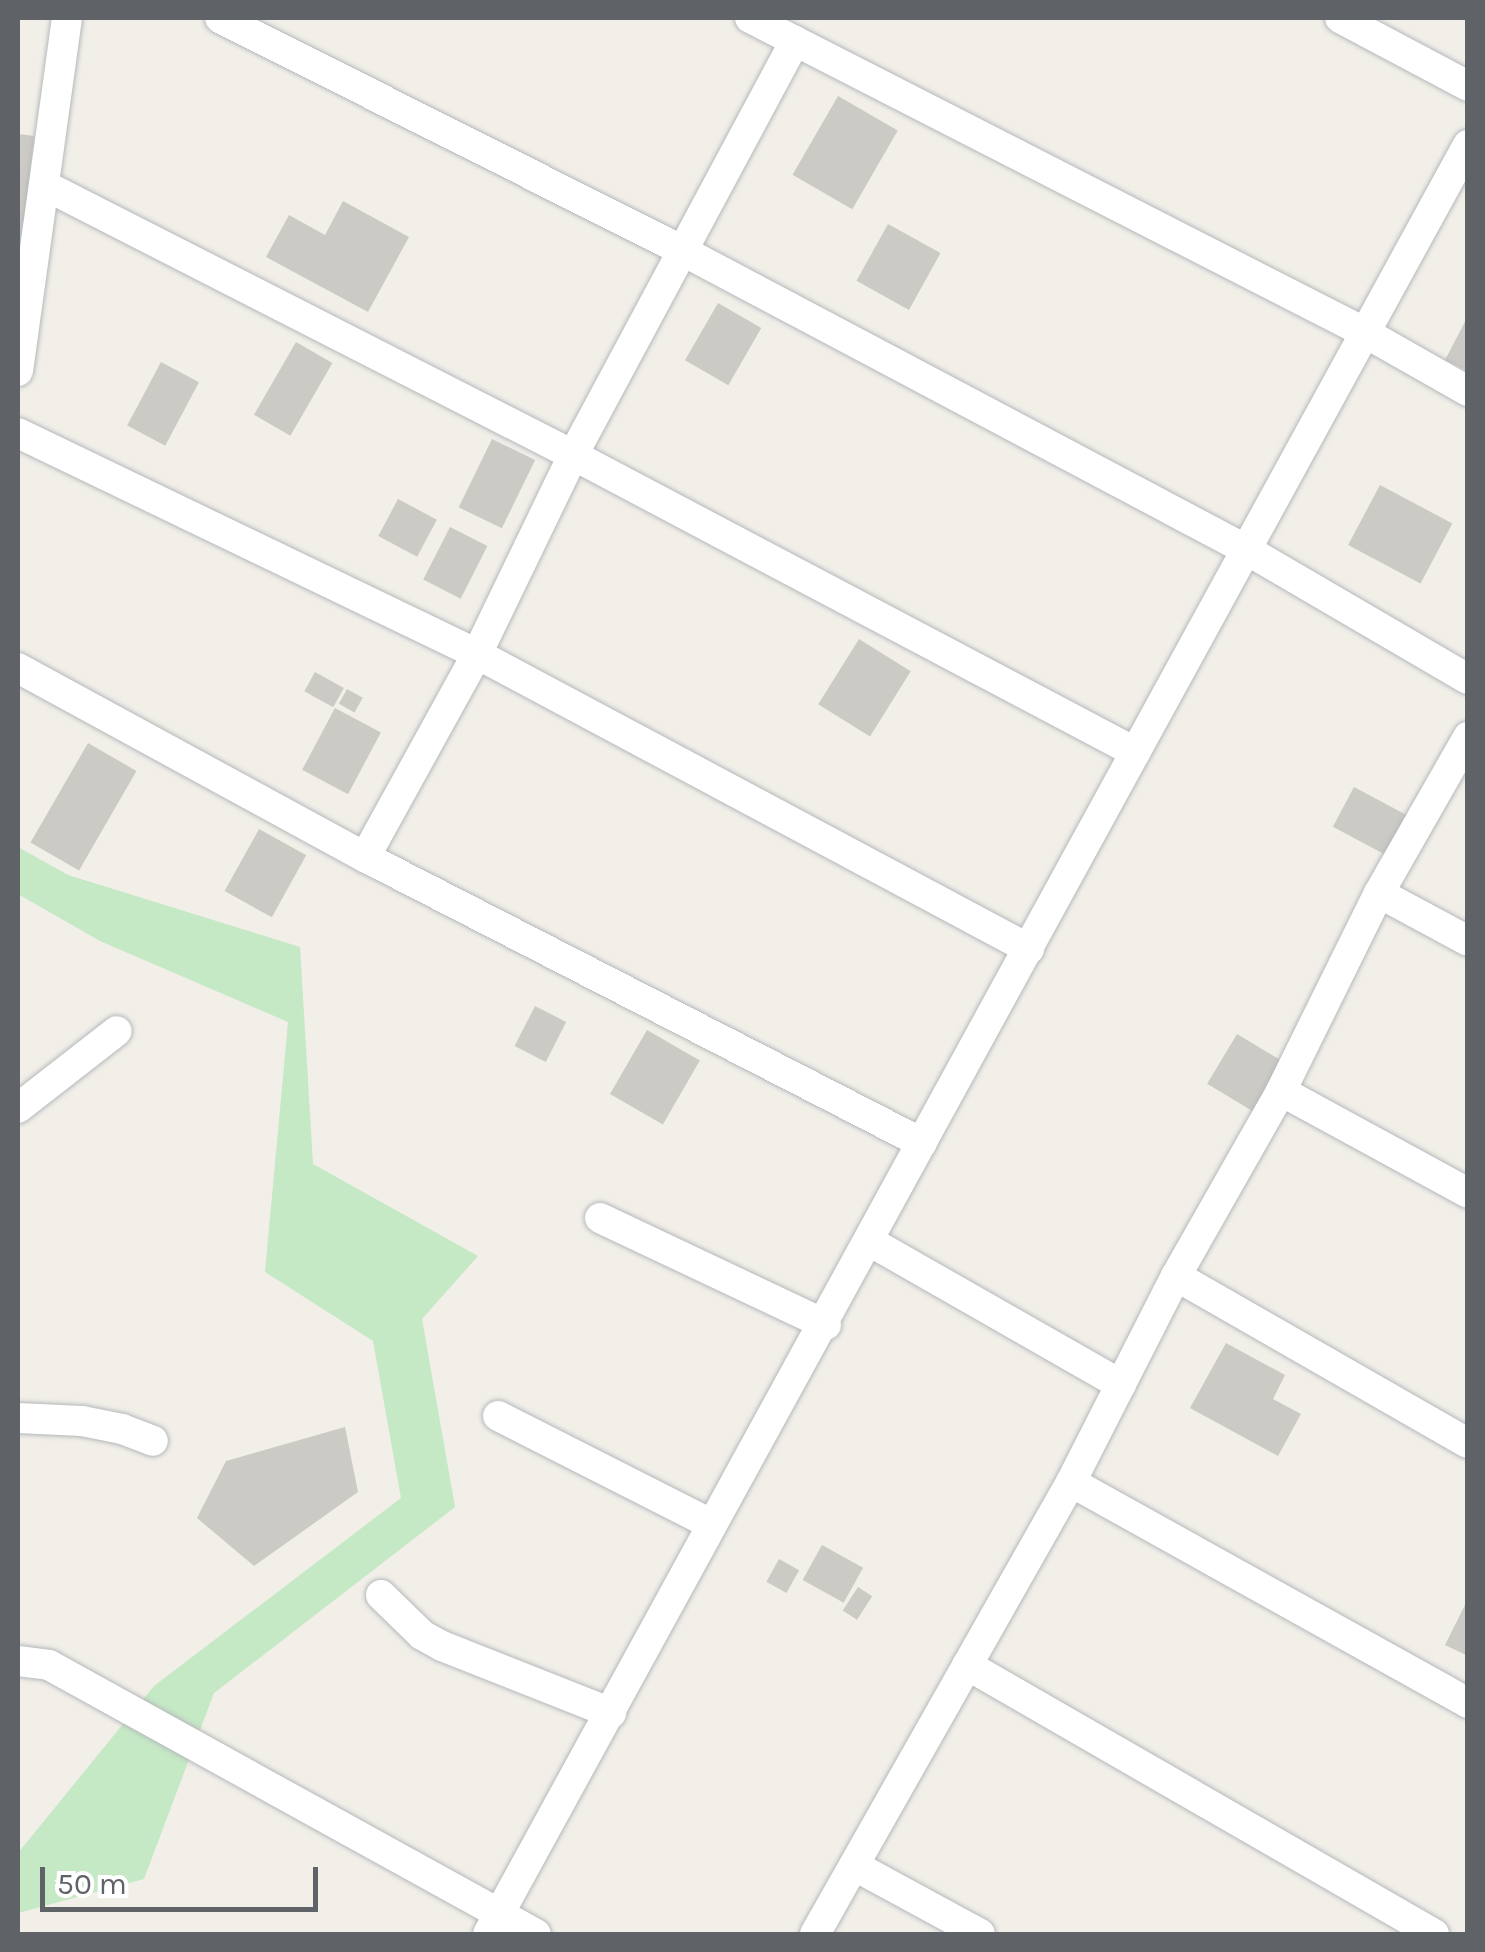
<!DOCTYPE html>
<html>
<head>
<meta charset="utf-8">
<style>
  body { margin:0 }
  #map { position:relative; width:1485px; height:1952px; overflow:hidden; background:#f1efe8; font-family:Karla,sans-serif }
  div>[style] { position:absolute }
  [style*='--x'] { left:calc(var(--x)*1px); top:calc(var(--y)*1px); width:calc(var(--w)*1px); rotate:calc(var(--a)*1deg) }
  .green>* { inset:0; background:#c5e8c5 }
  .building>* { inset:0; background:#cccac5; transform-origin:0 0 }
  .roads { filter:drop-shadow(0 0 2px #b5b8bc) drop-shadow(0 0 2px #b5b8bc) }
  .minor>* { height:30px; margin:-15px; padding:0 15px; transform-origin:15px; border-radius:15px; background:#fff }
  span { translate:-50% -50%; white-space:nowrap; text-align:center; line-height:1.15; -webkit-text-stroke:10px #fff; paint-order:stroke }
  .frame { position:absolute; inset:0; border:20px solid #5f6368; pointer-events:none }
  .scale { position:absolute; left:40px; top:1867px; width:278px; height:45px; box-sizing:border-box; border:5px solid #5f6368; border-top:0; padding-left:12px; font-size:30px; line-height:35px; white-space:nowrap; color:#5f6368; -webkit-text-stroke:8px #fff; paint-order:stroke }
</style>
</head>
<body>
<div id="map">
  <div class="green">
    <div style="clip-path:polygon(18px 847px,68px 875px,300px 947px,313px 1164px,478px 1256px,422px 1319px,455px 1507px,214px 1693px,144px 1879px,18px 1913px,18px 1853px,154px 1686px,401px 1498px,373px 1341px,265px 1272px,288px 1022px,100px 941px,18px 894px)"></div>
  </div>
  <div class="building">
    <div style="left:838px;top:96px;width:69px;height:91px;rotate:30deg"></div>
    <div style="clip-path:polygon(18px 134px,34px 136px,22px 245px,18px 244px)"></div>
    <div style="clip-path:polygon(343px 201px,409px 237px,368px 312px,266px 257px,289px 215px,325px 235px)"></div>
    <div style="left:888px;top:224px;width:60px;height:65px;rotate:29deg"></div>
    <div style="left:718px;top:303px;width:50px;height:66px;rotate:30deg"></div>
    <div style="clip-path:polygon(1468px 316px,1468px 371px,1445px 360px)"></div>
    <div style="left:296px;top:342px;width:42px;height:84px;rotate:30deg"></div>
    <div style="left:161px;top:362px;width:43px;height:72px;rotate:28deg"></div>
    <div style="left:492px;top:439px;width:48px;height:76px;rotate:26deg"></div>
    <div style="left:1380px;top:485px;width:82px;height:68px;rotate:28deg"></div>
    <div style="left:398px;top:499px;width:44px;height:42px;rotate:28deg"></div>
    <div style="left:450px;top:527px;width:42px;height:59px;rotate:27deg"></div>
    <div style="left:859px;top:639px;width:61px;height:77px;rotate:32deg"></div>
    <div style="left:315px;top:672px;width:33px;height:22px;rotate:29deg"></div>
    <div style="left:347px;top:689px;width:18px;height:17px;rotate:29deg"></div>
    <div style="left:335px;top:708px;width:52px;height:70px;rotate:28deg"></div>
    <div style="left:88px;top:743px;width:56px;height:115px;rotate:30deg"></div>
    <div style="left:1354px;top:787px;width:68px;height:45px;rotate:28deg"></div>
    <div style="left:259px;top:829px;width:54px;height:71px;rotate:29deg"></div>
    <div style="left:535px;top:1006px;width:35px;height:45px;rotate:27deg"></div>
    <div style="left:647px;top:1030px;width:61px;height:74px;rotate:30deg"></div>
    <div style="left:1237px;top:1034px;width:61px;height:58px;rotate:31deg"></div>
    <div style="clip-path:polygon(1226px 1343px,1285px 1375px,1273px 1399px,1301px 1414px,1278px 1456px,1190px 1408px)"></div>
    <div style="clip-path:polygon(345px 1427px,358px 1492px,254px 1566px,197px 1518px,226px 1461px)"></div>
    <div style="left:822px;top:1545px;width:47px;height:40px;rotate:29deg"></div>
    <div style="left:779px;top:1559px;width:23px;height:26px;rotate:29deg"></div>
    <div style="left:858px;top:1587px;width:17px;height:28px;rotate:33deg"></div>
    <div style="clip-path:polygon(1468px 1599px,1468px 1656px,1445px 1645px)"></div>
  </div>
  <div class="roads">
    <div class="minor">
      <div style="--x:220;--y:18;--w:516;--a:26.71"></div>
      <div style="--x:681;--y:250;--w:641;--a:27.93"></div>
      <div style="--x:1247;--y:550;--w:256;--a:30.3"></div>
      <div style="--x:750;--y:18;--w:690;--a:27.09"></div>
      <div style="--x:1364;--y:332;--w:120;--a:29.6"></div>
      <div style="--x:1340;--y:18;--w:145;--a:28"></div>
      <div style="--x:46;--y:186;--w:592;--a:27.04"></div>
      <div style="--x:573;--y:455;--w:636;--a:27.86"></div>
      <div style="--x:18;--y:371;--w:356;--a:-82.1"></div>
      <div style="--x:18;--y:433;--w:509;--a:25.71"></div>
      <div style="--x:477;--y:654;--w:626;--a:28.12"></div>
      <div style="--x:18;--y:668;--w:395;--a:28.6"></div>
      <div style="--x:365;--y:857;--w:626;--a:27.18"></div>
      <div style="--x:365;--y:857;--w:232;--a:-61.1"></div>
      <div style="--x:477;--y:654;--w:221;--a:-64.2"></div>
      <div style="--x:573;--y:455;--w:470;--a:-61.8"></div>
      <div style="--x:1379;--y:893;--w:101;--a:28.3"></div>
      <div style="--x:1281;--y:1091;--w:213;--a:28.6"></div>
      <div style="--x:18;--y:1108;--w:125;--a:-37.9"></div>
      <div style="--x:600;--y:1218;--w:250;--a:25.3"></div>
      <div style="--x:869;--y:1241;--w:290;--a:29.7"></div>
      <div style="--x:1176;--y:1276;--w:336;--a:29.8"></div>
      <div style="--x:498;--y:1416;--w:239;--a:26.9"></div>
      <div style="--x:18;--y:1418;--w:64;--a:2.7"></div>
      <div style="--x:82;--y:1421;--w:41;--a:11.3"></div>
      <div style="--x:122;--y:1429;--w:33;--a:21"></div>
      <div style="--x:1071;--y:1482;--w:454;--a:29.1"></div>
      <div style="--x:381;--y:1595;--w:57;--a:44.3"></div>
      <div style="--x:422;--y:1635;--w:23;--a:29"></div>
      <div style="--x:442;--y:1646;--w:182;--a:21.6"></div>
      <div style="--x:18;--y:1661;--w:31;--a:7"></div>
      <div style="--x:49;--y:1665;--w:556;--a:28.91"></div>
      <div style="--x:967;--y:1665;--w:539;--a:29.94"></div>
      <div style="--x:855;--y:1866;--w:142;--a:28.5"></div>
      <div style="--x:488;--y:1934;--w:2040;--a:-61.29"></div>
      <div style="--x:815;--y:1934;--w:519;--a:-60.47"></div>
      <div style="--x:1071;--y:1482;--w:231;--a:-63"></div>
      <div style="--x:1176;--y:1276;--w:213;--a:-60.4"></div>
      <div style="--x:1281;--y:1091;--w:221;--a:-63.7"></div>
      <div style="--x:1379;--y:893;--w:180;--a:-60.3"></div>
    </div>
  </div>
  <div class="frame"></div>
  <div class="scale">50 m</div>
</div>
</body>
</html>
